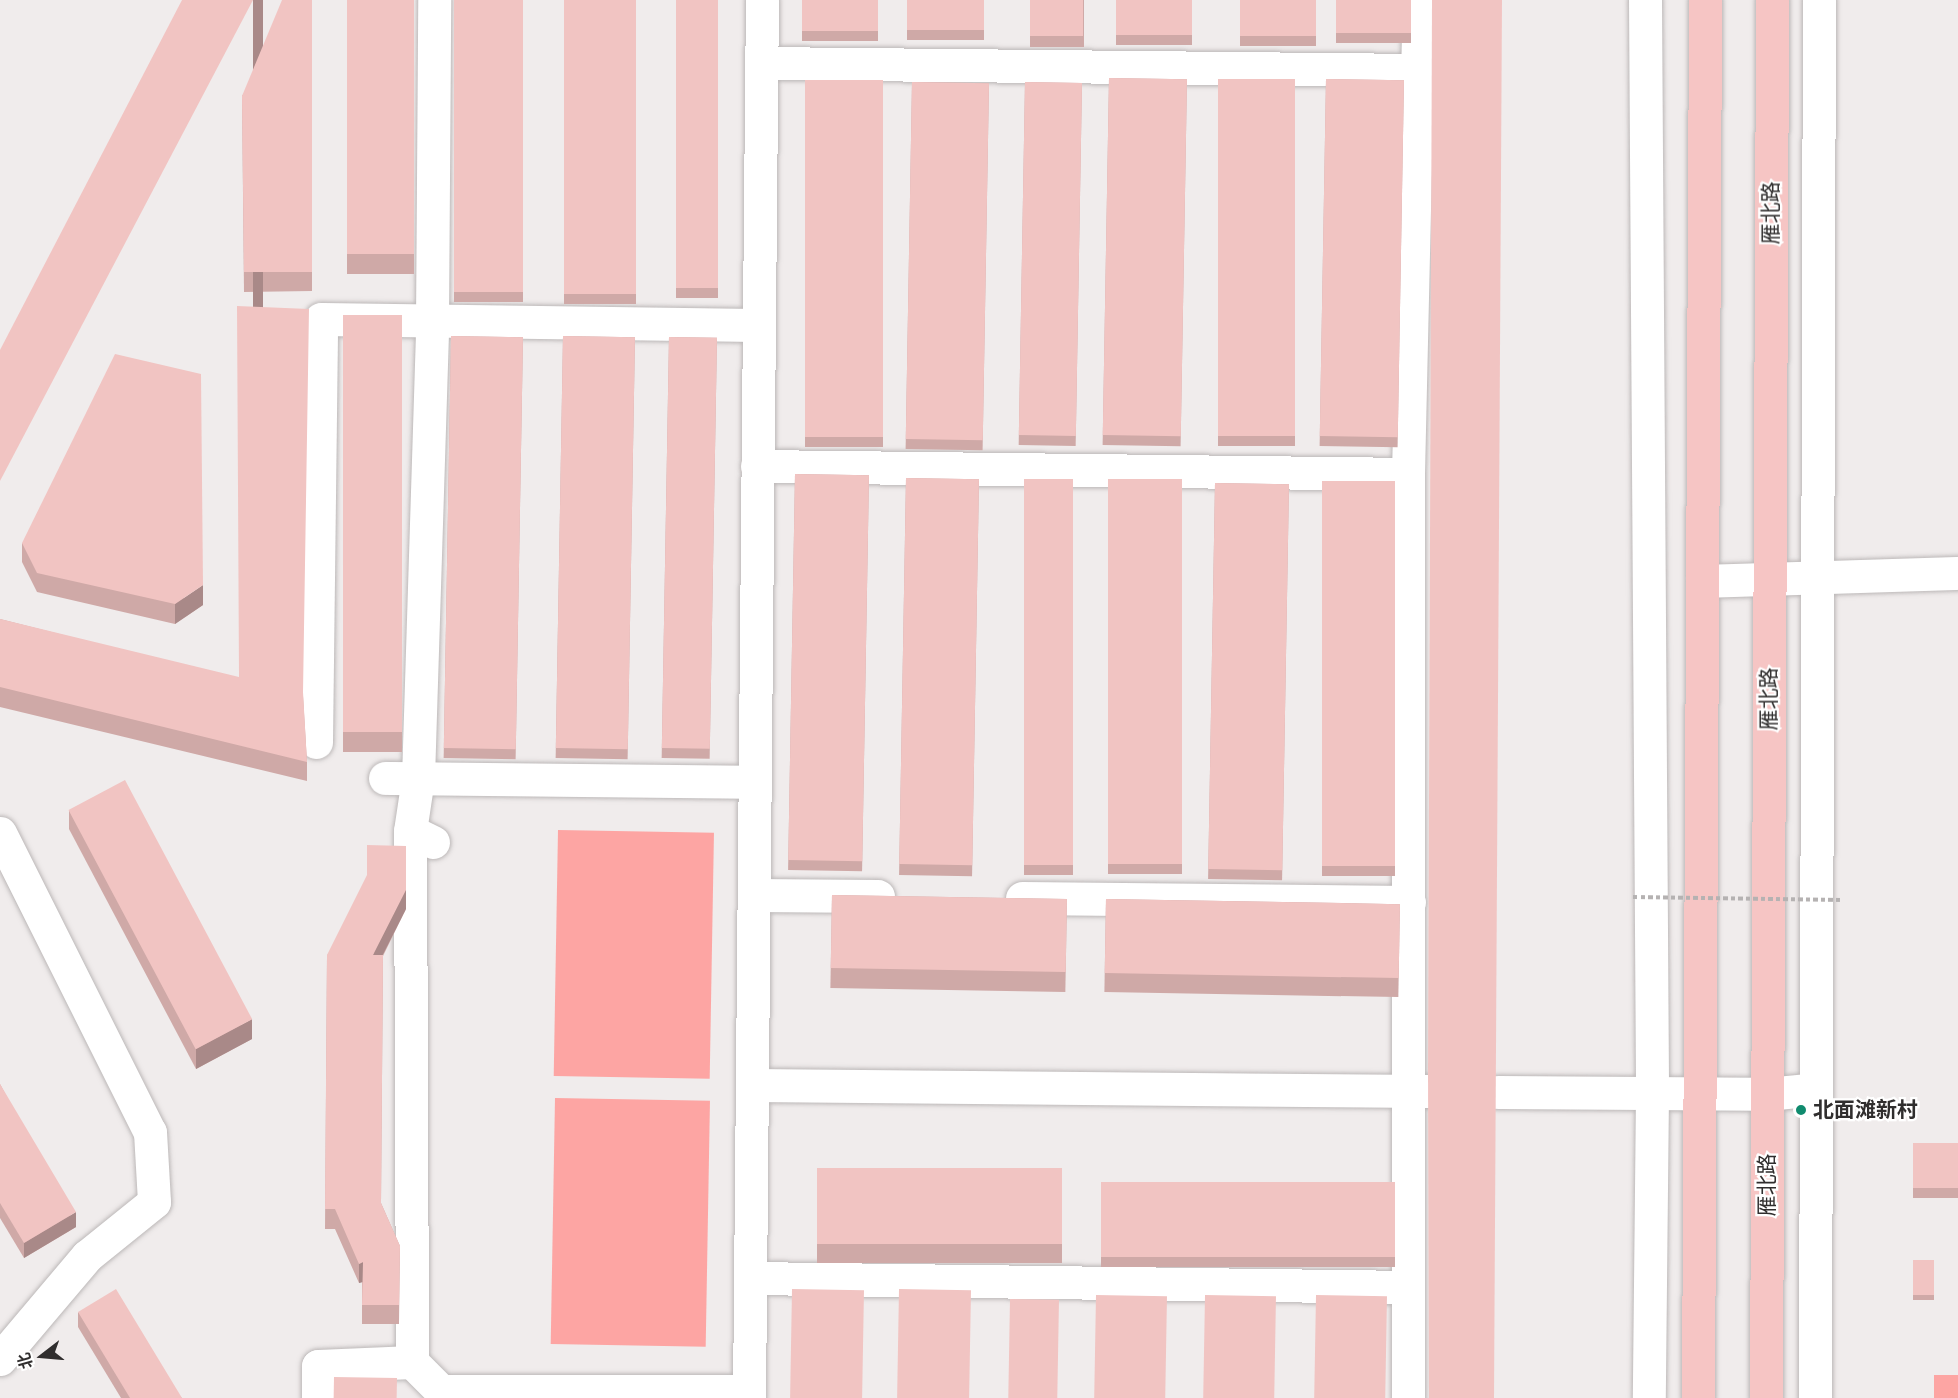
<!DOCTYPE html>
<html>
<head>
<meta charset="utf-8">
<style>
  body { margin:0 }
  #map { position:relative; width:1958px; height:1398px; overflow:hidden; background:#f0ecec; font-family:"PT Sans","Noto Sans SC",sans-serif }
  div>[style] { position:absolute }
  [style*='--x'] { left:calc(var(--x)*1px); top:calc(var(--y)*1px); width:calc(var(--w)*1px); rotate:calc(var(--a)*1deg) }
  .green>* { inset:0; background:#fda5a3; transform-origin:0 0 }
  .roads { filter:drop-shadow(0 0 2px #bcb8b8) drop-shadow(0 0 2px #bcb8b8) }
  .minor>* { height:33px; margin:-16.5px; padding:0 16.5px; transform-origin:16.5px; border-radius:16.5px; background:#fff }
  .major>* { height:33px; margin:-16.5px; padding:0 16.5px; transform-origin:16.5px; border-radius:16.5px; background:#f6c5c4 }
  .path-bridge>* { height:4px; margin-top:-2px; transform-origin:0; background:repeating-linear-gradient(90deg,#b5b2b2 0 4.5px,transparent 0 7.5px) }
  .wall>* { inset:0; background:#cfa9a7; transform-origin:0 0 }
  .shaded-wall>* { inset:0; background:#a98988; transform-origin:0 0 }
  .building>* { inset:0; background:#f1c4c2; transform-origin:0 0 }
  .dots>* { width:16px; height:16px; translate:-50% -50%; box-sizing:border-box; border:3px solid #fff; border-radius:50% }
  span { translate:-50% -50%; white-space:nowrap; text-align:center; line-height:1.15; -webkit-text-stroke:4.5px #fff; paint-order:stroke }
  .street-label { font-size:21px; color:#302e2e }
  .poi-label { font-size:21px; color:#302e2e; font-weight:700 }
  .left { translate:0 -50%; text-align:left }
  .north { position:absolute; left:12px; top:1326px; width:60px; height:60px; -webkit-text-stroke:4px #fff; paint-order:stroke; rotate:254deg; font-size:16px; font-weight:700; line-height:24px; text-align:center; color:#302e2e }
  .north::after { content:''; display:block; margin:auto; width:21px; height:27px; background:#302e2e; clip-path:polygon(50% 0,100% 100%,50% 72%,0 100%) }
</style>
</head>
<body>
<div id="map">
  <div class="green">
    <div style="left:558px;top:830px;width:156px;height:246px;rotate:1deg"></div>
    <div style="left:555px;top:1098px;width:155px;height:246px;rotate:1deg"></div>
    <div style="left:1934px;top:1375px;width:24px;height:23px"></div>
  </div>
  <div class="roads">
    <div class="minor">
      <div style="--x:1645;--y:0;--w:1093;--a:89.63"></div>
      <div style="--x:1652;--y:1093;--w:305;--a:90.6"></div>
      <div style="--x:761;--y:63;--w:657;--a:0.61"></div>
      <div style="--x:757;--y:466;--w:651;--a:0.7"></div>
      <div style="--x:1702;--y:581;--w:256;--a:-1.8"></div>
      <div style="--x:316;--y:742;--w:423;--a:-89.3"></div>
      <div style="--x:321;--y:319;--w:437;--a:0.8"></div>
      <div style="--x:385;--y:778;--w:369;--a:0.6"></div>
      <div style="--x:410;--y:831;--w:531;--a:89.78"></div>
      <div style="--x:0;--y:833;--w:335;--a:63.4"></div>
      <div style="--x:150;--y:1132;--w:70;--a:86.7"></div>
      <div style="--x:154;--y:1202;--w:86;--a:141.1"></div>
      <div style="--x:87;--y:1256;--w:135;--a:130.2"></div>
      <div style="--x:433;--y:842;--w:25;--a:-154"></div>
      <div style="--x:410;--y:831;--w:54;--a:-81.4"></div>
      <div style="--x:418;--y:778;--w:455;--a:-88.2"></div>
      <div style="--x:432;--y:323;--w:323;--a:-89.6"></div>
      <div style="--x:754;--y:895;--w:124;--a:0.5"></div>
      <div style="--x:1022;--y:898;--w:387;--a:0.6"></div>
      <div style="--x:752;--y:1085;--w:676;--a:0.51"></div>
      <div style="--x:1498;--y:1092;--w:269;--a:0.4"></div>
      <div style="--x:1767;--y:1094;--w:49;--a:-5.8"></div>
      <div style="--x:750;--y:1278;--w:658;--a:0.78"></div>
      <div style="--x:318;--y:1398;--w:32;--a:-90"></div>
      <div style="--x:318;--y:1366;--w:94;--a:-2.4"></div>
      <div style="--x:412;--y:1362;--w:41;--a:45"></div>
      <div style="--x:441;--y:1391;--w:308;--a:0"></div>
      <div style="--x:749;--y:1398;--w:1398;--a:-89.47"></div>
      <div style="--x:1408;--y:1398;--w:924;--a:-90"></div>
      <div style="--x:1408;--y:474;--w:474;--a:-88.7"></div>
      <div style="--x:1815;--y:1398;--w:1398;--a:-89.84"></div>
    </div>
    <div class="major">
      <div style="--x:1698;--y:1398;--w:1398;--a:-89.71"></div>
      <div style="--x:1766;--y:1398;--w:1398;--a:-89.75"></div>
    </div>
  </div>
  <div class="path-bridge">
    <div style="--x:1633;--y:897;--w:210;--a:0.8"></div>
  </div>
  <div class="wall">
    <div style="clip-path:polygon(312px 0,312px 291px,244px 292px,242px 96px)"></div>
    <div style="left:347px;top:0;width:67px;height:274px"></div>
    <div style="left:454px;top:0;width:69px;height:302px"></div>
    <div style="left:564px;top:0;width:72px;height:304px"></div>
    <div style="left:676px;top:0;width:42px;height:298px"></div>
    <div style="left:802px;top:0;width:76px;height:41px"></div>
    <div style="left:907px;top:0;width:77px;height:40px"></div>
    <div style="left:1030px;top:0;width:54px;height:47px"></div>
    <div style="left:1116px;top:0;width:76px;height:45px"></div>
    <div style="left:1240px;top:0;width:76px;height:46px"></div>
    <div style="left:1336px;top:0;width:75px;height:43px"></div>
    <div style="left:1109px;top:78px;width:78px;height:367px;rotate:1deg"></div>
    <div style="left:1218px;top:79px;width:77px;height:367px"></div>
    <div style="left:1326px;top:79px;width:78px;height:367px;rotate:1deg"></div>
    <div style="left:805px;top:80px;width:78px;height:367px"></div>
    <div style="left:912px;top:82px;width:77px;height:367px;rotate:1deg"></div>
    <div style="left:1025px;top:82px;width:57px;height:363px;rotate:1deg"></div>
    <div style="left:343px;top:315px;width:59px;height:437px"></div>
    <div style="left:451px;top:336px;width:72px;height:422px;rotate:1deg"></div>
    <div style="left:563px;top:336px;width:72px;height:422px;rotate:1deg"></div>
    <div style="left:669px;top:337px;width:48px;height:421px;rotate:1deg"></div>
    <div style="left:795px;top:474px;width:74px;height:396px;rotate:1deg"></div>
    <div style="left:906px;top:478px;width:73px;height:397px;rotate:1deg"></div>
    <div style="left:1024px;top:479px;width:49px;height:396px"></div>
    <div style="left:1108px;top:479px;width:74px;height:395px"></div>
    <div style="left:1322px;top:481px;width:73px;height:395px"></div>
    <div style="left:1215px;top:483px;width:74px;height:396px;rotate:1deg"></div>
    <div style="clip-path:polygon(22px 543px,203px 605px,175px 624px,37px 592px,22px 562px)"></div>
    <div style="clip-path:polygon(0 619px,303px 696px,307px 762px,307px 781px,0 707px)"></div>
    <div style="clip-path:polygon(69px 810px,252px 1039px,196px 1069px,69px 829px)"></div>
    <div style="left:832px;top:895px;width:235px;height:93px;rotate:1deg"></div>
    <div style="left:1106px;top:899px;width:294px;height:93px;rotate:1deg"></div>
    <div style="clip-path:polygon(406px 909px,383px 956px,381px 1203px,400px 1246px,399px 1324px,362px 1324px,362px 1282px,359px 1283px,335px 1229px,325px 1229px,327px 955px)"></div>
    <div style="clip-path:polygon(0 1084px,76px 1227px,24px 1258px,0 1218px)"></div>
    <div style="left:1913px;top:1143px;width:45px;height:55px"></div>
    <div style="left:817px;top:1168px;width:245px;height:95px"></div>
    <div style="left:1101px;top:1182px;width:294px;height:85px"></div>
    <div style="left:1913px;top:1260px;width:21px;height:40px"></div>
    <div style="clip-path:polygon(78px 1312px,182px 1398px,121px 1398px,78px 1327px)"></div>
  </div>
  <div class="shaded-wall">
    <div style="left:253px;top:0;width:10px;height:543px"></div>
    <div style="clip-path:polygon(203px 585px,203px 605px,175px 624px,175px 604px)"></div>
    <div style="clip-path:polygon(406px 846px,406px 909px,373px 974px,373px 955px)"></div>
    <div style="clip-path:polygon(252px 1019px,252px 1039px,196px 1069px,196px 1049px)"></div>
    <div style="clip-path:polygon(76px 1212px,76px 1227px,24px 1258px,24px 1243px)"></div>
    <div style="clip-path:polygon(363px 1262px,363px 1282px,359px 1283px,359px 1264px)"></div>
  </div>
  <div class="building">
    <div style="clip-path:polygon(182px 0,253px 0,0 481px,0 350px)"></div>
    <div style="clip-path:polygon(282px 0,312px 0,312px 272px,244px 272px,242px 96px)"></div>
    <div style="left:347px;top:0;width:67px;height:254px"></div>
    <div style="left:454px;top:0;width:69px;height:292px"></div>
    <div style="left:564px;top:0;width:72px;height:294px"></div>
    <div style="left:676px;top:0;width:42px;height:288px"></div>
    <div style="left:802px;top:0;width:76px;height:31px"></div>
    <div style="left:907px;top:0;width:77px;height:30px"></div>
    <div style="left:1030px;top:0;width:53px;height:36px"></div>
    <div style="left:1116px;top:0;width:76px;height:35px"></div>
    <div style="left:1240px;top:0;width:76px;height:36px"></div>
    <div style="left:1336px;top:0;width:75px;height:33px"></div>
    <div style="clip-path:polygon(1432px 0,1502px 0,1494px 1398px,1429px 1398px,1428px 1072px)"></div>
    <div style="left:1109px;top:78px;width:78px;height:357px;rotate:1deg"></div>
    <div style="left:1218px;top:79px;width:77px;height:357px"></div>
    <div style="left:1326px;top:79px;width:78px;height:357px;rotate:1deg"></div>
    <div style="left:805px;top:80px;width:78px;height:357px"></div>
    <div style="left:912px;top:82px;width:77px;height:357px;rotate:1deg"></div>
    <div style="left:1025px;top:82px;width:57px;height:353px;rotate:1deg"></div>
    <div style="clip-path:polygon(237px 306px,309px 309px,303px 692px,307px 762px,0 687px,0 619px,239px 677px)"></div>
    <div style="left:343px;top:315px;width:59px;height:417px"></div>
    <div style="left:451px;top:336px;width:72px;height:412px;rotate:1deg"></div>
    <div style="left:563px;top:336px;width:72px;height:412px;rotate:1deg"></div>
    <div style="left:669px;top:337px;width:48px;height:411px;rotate:1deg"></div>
    <div style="clip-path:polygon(115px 354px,201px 374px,203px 585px,175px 604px,37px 573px,22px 543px)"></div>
    <div style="left:795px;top:474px;width:74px;height:386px;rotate:1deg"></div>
    <div style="left:906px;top:478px;width:73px;height:386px;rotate:1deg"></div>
    <div style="left:1024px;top:479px;width:49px;height:386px"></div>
    <div style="left:1108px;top:479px;width:74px;height:385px"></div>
    <div style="left:1322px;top:481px;width:73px;height:385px"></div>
    <div style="left:1215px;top:483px;width:74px;height:386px;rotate:1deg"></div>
    <div style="left:125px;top:780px;width:271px;height:64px;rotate:62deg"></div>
    <div style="clip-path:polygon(367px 845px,406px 846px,406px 890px,373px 955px,383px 955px,381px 1203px,400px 1246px,399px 1305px,362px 1305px,363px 1262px,359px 1264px,335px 1209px,325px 1209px,327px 955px,367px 875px)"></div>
    <div style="left:832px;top:895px;width:235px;height:73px;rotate:1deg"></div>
    <div style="left:1106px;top:899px;width:294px;height:74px;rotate:1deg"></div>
    <div style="clip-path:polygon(0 1084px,76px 1212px,24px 1243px,0 1203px)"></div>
    <div style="left:1913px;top:1143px;width:45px;height:45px"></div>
    <div style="left:817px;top:1168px;width:245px;height:76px"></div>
    <div style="left:1101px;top:1182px;width:294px;height:75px"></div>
    <div style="left:1913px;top:1260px;width:21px;height:35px"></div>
    <div style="clip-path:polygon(116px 1289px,182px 1398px,130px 1398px,78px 1312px)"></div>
    <div style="left:792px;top:1289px;width:72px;height:109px;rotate:1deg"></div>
    <div style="left:899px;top:1289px;width:72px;height:109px;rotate:1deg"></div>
    <div style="left:1096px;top:1295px;width:71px;height:103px;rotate:1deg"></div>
    <div style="left:1205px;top:1295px;width:71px;height:103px;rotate:1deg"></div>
    <div style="left:1316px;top:1295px;width:71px;height:103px;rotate:1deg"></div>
    <div style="left:1010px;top:1299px;width:49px;height:99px;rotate:1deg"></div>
    <div style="left:334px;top:1377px;width:63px;height:21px;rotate:1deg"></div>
  </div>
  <div class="dots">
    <div style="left:1801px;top:1110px;background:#108b6e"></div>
  </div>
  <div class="street-label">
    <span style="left:1771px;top:213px;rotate:-90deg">雁北路</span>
    <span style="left:1769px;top:699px;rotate:-90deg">雁北路</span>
    <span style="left:1767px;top:1185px;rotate:-90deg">雁北路</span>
  </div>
  <div class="poi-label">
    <span class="left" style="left:1813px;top:1110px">北面滩新村</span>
  </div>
  <div class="north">北</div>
</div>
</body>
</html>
